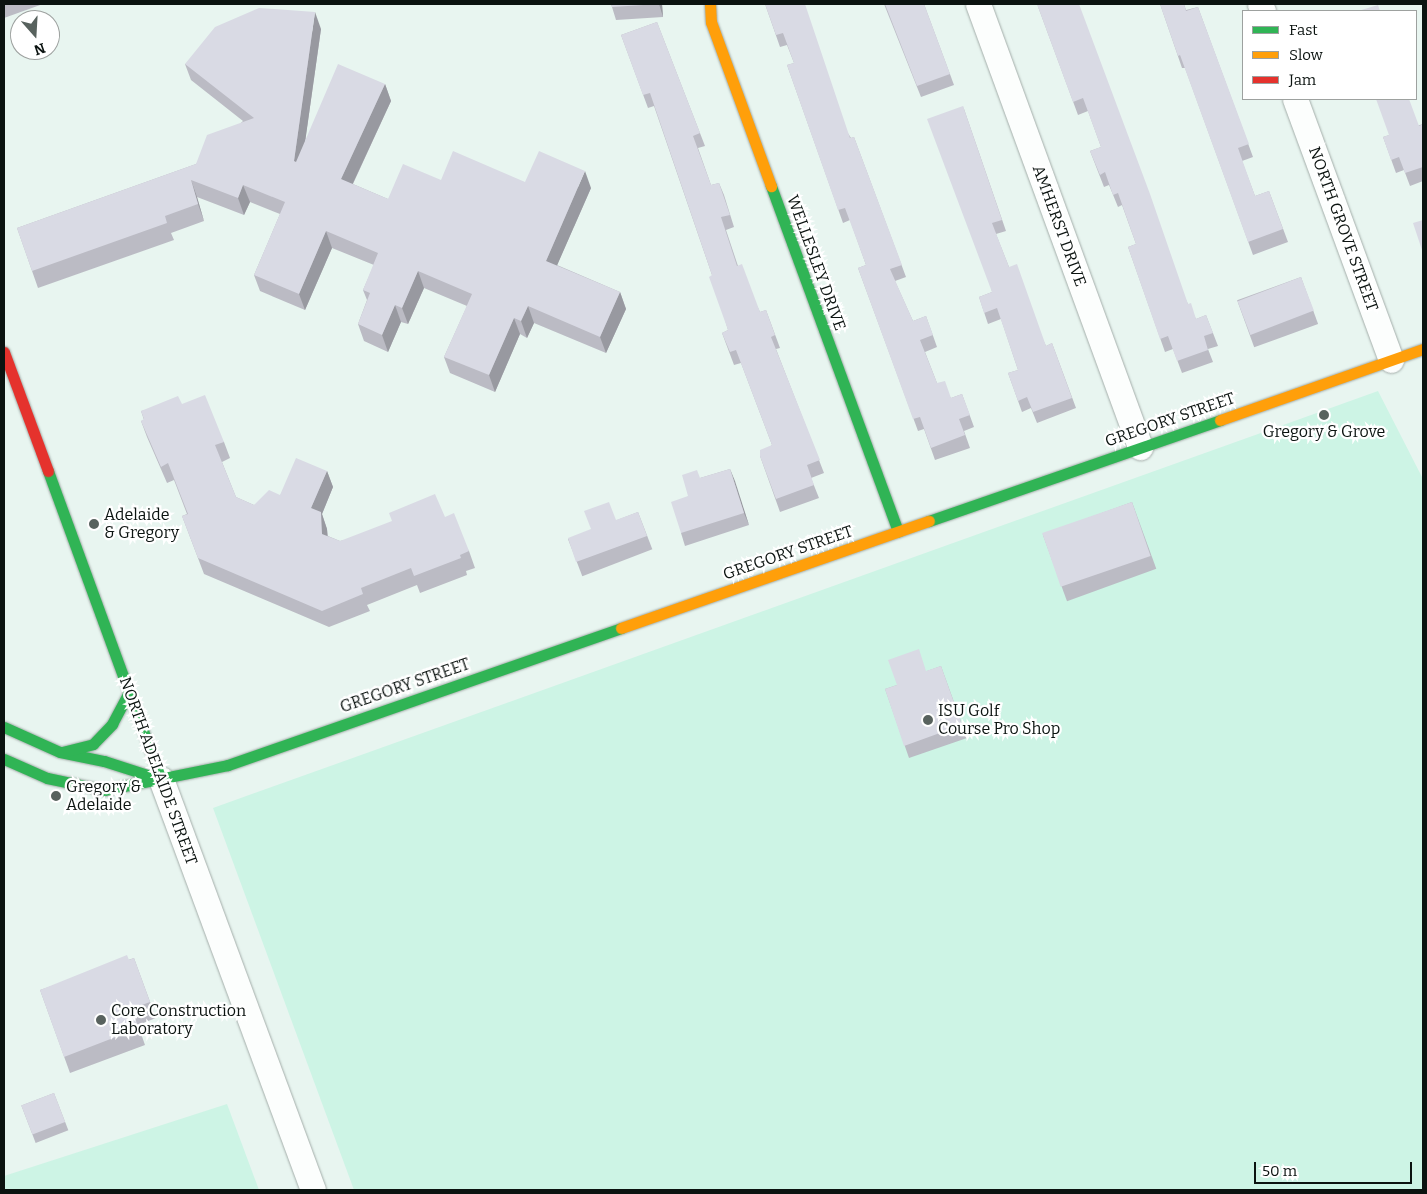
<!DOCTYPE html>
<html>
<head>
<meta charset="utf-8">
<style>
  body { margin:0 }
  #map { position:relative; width:1427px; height:1194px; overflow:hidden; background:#e8f5f0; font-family:Bitter,serif }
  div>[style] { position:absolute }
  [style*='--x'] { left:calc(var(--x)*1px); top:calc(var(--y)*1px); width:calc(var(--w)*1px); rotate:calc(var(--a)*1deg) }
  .green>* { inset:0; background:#cdf4e5 }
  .roads { filter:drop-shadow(0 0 1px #a4aeaa) drop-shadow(0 0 1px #a4aeaa) }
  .street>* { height:25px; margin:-12.5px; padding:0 12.5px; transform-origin:12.5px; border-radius:12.5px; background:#fcfefd }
  .fast>* { height:11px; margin:-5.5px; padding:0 5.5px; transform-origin:5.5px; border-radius:5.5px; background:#30b455 }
  .slow>* { height:11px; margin:-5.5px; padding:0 5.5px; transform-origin:5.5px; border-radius:5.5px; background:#ff9f0a }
  .jam>* { height:11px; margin:-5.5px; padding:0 5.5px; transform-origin:5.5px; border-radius:5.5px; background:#e5322d }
  .wall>* { inset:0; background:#bbbbc4; transform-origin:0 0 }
  .shaded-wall>* { inset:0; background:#9899a0 }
  .building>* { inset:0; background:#d9dae4; transform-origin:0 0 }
  .dots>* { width:14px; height:14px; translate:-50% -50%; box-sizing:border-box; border:2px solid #fff; border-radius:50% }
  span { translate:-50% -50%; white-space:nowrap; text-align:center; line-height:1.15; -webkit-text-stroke:4.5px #fff; paint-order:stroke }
  .street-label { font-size:16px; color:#0b1310 }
  .poi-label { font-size:16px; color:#0b1310 }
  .left { translate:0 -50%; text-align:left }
  .frame { position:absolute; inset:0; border:5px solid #0b1310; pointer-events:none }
  .legend { position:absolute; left:1242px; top:10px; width:175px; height:90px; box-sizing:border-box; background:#fff; border:1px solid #9da19f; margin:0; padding:6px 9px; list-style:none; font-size:15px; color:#0b1310 }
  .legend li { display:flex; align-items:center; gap:10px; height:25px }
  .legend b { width:25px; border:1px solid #9da19f }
  .north { position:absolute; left:10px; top:10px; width:50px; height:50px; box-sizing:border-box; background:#fff; border:1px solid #9da19f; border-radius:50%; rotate:161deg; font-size:14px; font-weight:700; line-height:20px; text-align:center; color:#0b1310 }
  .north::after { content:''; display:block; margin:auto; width:18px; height:22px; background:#58625e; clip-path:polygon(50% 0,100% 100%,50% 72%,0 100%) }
  .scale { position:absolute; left:1254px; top:1162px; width:158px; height:22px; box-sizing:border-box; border:2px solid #0b1310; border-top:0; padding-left:6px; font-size:15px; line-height:18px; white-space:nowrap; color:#0b1310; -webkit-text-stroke:4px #fff; paint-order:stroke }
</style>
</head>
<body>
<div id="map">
  <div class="green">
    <div style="clip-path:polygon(1378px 391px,1423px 479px,1423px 1190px,354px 1190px,213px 808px)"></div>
    <div style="clip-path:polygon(227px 1104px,259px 1190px,4px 1190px,4px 1176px)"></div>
  </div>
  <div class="roads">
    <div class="street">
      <div style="--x:978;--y:4;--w:472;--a:69.9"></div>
      <div style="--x:1260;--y:4;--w:8;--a:67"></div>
      <div style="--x:1295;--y:99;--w:278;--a:69.8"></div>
      <div style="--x:161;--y:779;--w:438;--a:69.7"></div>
    </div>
    <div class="fast">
      <div style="--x:771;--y:186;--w:368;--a:69.8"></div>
      <div style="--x:48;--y:471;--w:328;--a:69.9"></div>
      <div style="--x:929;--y:521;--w:308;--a:-19.1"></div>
      <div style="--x:4;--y:727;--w:61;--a:24.1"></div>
      <div style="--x:60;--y:752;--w:45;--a:11.6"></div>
      <div style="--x:104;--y:761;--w:56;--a:17.8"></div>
      <div style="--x:62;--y:752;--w:32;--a:-14"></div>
      <div style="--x:93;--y:744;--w:28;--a:-46"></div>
      <div style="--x:112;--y:724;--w:36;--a:-62"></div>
      <div style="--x:4;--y:759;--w:47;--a:23.8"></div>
      <div style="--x:47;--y:778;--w:58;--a:11.9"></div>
      <div style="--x:104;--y:790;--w:126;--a:-11.4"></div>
      <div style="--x:228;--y:765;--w:416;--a:-19.2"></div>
    </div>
    <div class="slow">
      <div style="--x:710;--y:4;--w:18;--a:87"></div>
      <div style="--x:711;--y:22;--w:175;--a:69.9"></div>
      <div style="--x:1220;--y:420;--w:215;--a:-19.3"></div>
      <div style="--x:621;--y:628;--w:326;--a:-19.2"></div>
    </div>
    <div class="jam">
      <div style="--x:4;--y:352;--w:127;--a:69.7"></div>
    </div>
  </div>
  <div class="wall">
    <div style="clip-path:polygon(4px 4px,43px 4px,4px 18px)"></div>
    <div style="clip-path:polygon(611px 4px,662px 4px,663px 17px,616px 20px,612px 7px)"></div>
    <div style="clip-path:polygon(765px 4px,851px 138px,854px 137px,906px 277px,895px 281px,913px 321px,926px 316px,937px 347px,925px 352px,937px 383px,951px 398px,962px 394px,974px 427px,964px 431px,970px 448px,935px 460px,924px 429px,918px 431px,858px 268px,866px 265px,850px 220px,843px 223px,787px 65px,794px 63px,787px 45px,780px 47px)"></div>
    <div style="clip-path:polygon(884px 4px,924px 4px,954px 85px,921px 97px)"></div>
    <div style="clip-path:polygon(1037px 4px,1188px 304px,1196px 319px,1206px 315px,1218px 346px,1208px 349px,1213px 362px,1182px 373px,1173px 349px,1165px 352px,1128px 247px,1136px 244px,1122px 205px,1118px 207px,1109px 185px,1104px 187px,1090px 151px,1101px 147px,1088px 111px,1078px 115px)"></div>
    <div style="clip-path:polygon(1160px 4px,1184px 4px,1186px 10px,1198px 7px,1253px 157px,1242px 161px,1255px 196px,1269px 191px,1288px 242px,1253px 255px,1185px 68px,1182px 68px)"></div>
    <div style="clip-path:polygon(657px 22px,705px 146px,698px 148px,711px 185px,719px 183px,724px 195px,734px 227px,726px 230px,738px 266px,760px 312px,766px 310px,780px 348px,776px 349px,824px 473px,811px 478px,819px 498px,780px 512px,760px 456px,772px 445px,741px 363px,734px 365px,722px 333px,728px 330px,712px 275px,654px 106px,648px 108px,621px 35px)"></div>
    <div style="clip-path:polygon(321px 29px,305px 142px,385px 84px,391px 101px,353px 184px,388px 199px,441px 180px,525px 182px,591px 188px,557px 265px,620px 292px,626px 309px,606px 353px,534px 323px,527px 338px,520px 334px,495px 392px,450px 373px,444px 357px,467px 306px,424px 288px,408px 324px,401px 322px,388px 352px,364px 341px,358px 324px,367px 300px,363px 290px,374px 265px,332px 248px,305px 310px,260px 291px,254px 275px,280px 214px,250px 202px,244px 215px,197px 197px,204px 221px,171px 233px,174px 240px,38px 288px,17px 228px,196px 164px,243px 121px,191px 80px,185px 64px)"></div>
    <div style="clip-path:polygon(963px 106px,1006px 231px,996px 234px,1009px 267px,1046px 346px,1052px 343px,1076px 408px,1037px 423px,1031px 408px,1022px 412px,1008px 373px,1018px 370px,1001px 319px,988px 324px,979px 297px,992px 292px)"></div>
    <div style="clip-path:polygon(1423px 124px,1423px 181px,1410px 186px,1404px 170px,1396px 173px,1383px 137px)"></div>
    <div style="left:1301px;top:277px;width:50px;height:68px;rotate:70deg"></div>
    <div style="clip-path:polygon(182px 404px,224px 442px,230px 458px,222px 462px,236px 497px,254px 505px,280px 495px,327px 471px,333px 487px,322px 514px,327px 529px,328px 536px,340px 541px,445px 517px,469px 551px,475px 568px,466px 571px,467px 575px,420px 593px,417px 585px,367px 605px,370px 611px,329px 627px,204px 574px,182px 516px,187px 514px,174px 480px,167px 483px,147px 437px,141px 421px,144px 420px,141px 411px)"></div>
    <div style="clip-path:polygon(730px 469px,749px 525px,685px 546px,681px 533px,688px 496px,700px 478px)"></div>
    <div style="left:1132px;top:502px;width:71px;height:95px;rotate:70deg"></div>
    <div style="left:638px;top:512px;width:40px;height:75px;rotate:69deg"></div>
    <div style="clip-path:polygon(941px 666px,967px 738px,909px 758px,885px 689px,897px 685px,927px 671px)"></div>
    <div style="clip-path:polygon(134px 958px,156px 1018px,138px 1025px,145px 1045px,70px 1073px,40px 990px)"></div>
    <div style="left:54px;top:1093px;width:40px;height:35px;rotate:69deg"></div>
  </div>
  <div class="shaded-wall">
    <div style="clip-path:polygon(659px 4px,662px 4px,663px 17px)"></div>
    <div style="clip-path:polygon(315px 12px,321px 29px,300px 178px,294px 161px)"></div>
    <div style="clip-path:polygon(385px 84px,391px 101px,347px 196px,341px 179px)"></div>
    <div style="clip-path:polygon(585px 171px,591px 188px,552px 277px,546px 261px)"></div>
    <div style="clip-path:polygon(191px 180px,197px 197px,204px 221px,198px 204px)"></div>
    <div style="clip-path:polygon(243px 185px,250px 202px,244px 215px,238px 198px)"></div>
    <div style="clip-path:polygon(326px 231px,332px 248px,305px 310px,299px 294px)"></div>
    <div style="clip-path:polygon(418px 271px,424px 288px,408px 324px,402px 308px)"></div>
    <div style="clip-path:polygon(620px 292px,626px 309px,606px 353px,600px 337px)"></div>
    <div style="clip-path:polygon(395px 305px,401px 322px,388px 352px,382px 335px)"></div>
    <div style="clip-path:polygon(528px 306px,534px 323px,527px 338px,521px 321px)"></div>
    <div style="clip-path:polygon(514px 318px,520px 334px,495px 392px,489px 375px)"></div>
    <div style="clip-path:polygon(730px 469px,735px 481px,749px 525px,744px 513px)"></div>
    <div style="clip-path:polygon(327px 471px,333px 487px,322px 514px,327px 529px,328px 550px,311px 508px)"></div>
  </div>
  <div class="building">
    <div style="clip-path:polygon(611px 4px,659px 4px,612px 7px)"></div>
    <div style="clip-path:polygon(765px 4px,805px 4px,850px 138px,854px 137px,902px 265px,890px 269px,913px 321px,926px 316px,933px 335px,920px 340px,937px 383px,945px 381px,951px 398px,962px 394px,970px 415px,959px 419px,965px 435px,931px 448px,920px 417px,913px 419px,858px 268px,866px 265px,845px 208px,838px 210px,787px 65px,794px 63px,783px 33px,776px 35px)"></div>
    <div style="clip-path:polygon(885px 4px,924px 4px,950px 74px,917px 86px)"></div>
    <div style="clip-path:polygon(1037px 4px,1079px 4px,1150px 194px,1188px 304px,1191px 303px,1196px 319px,1206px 315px,1213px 333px,1204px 336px,1208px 350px,1177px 361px,1168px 336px,1160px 339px,1128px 247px,1136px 244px,1118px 193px,1113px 195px,1105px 172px,1100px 175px,1090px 151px,1101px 147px,1083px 98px,1073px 102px)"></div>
    <div style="clip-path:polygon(1160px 4px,1184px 4px,1186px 11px,1198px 7px,1249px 144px,1238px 148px,1255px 196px,1269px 191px,1283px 229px,1248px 242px,1180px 55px,1178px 56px)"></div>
    <div style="clip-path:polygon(1378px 5px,1380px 11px,1358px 11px)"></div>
    <div style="clip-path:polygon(259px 8px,315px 12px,294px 161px,296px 162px,338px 64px,385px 84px,341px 179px,388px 199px,403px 164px,441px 180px,453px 151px,525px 182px,539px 151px,585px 171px,546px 261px,620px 292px,600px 337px,528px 306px,521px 321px,514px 318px,489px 375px,444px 357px,472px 294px,418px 271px,402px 308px,395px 305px,382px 335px,358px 324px,370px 293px,363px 290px,378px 253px,326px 231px,299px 294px,254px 275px,285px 202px,243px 185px,238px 198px,191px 180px,198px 204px,165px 216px,167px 223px,32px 271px,17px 228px,196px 164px,207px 135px,254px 118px,185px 64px,215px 27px)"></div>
    <div style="clip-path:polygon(657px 22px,700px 133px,693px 136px,711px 185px,719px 183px,730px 215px,721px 217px,737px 266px,742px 264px,760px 312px,766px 310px,775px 335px,771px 337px,820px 460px,807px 465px,814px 485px,776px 499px,760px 456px,760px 450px,772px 445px,736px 350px,730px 352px,722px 333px,728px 330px,709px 277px,712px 275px,650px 93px,643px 95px,621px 35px)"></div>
    <div style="clip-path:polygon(1376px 99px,1409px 99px,1419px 126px,1423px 124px,1423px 167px,1405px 173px,1399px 157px,1391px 160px,1383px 137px,1389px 135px)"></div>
    <div style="clip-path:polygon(963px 106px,1002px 220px,992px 223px,1009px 267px,1017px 264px,1046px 346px,1052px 343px,1072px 398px,1033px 412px,1027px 397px,1018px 401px,1008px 373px,1018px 370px,997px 308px,984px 313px,979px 297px,992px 292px,927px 119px)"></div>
    <div style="clip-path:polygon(1423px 220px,1423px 253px,1413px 223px)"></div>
    <div style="left:1301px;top:277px;width:36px;height:68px;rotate:69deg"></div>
    <div style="clip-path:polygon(205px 395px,224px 442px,215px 445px,236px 497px,254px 505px,269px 490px,280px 495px,296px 458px,327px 471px,311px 508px,321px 512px,322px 534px,340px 541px,392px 521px,389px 513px,435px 494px,445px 517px,454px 513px,469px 551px,460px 555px,461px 558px,414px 576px,411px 568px,361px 588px,363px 594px,322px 611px,198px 558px,182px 516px,188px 514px,168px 463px,161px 467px,141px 421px,144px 419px,141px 411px,178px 396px,182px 404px)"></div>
    <div style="clip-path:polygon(730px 469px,744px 513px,681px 533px,671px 502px,688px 496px,682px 475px,697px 470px,700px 478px)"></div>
    <div style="clip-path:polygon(609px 502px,616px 520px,638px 512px,647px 536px,576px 562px,568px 538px,591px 529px,584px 511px)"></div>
    <div style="left:1132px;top:502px;width:57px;height:95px;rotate:71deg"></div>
    <div style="clip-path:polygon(919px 649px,926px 671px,941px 666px,962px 725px,904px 746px,885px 689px,897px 685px,888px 660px)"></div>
    <div style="clip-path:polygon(127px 955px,129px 960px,134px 958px,150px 1002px,131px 1009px,139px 1028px,64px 1057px,40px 990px)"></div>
    <div style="left:54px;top:1093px;width:31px;height:35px;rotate:69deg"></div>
  </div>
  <div class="dots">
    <div style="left:1324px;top:415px;background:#58625e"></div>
    <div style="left:94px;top:524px;background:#58625e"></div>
    <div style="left:928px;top:720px;background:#58625e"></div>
    <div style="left:56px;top:796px;background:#58625e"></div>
    <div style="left:101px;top:1020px;background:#58625e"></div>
  </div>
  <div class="street-label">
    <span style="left:1059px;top:226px;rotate:70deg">AMHERST DRIVE</span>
    <span style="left:1343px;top:229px;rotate:70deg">NORTH GROVE STREET</span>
    <span style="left:816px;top:263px;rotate:70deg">WELLESLEY DRIVE</span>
    <span style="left:1170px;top:420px;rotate:-19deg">GREGORY STREET</span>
    <span style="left:788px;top:553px;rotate:-19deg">GREGORY STREET</span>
    <span style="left:405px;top:686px;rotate:-19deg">GREGORY STREET</span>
    <span style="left:158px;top:771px;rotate:70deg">NORTH ADELAIDE STREET</span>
  </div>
  <div class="poi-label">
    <span style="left:1324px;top:432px">Gregory &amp; Grove</span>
    <span class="left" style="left:104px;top:524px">Adelaide<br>&amp; Gregory</span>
    <span class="left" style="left:938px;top:720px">ISU Golf<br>Course Pro Shop</span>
    <span class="left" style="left:66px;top:796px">Gregory &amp;<br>Adelaide</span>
    <span class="left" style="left:111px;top:1020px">Core Construction<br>Laboratory</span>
  </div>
  <div class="frame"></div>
  <ul class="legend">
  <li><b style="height:6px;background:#30b455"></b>Fast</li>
  <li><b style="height:6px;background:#ff9f0a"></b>Slow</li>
  <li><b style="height:6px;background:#e5322d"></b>Jam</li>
  </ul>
  <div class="north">N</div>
  <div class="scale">50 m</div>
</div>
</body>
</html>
